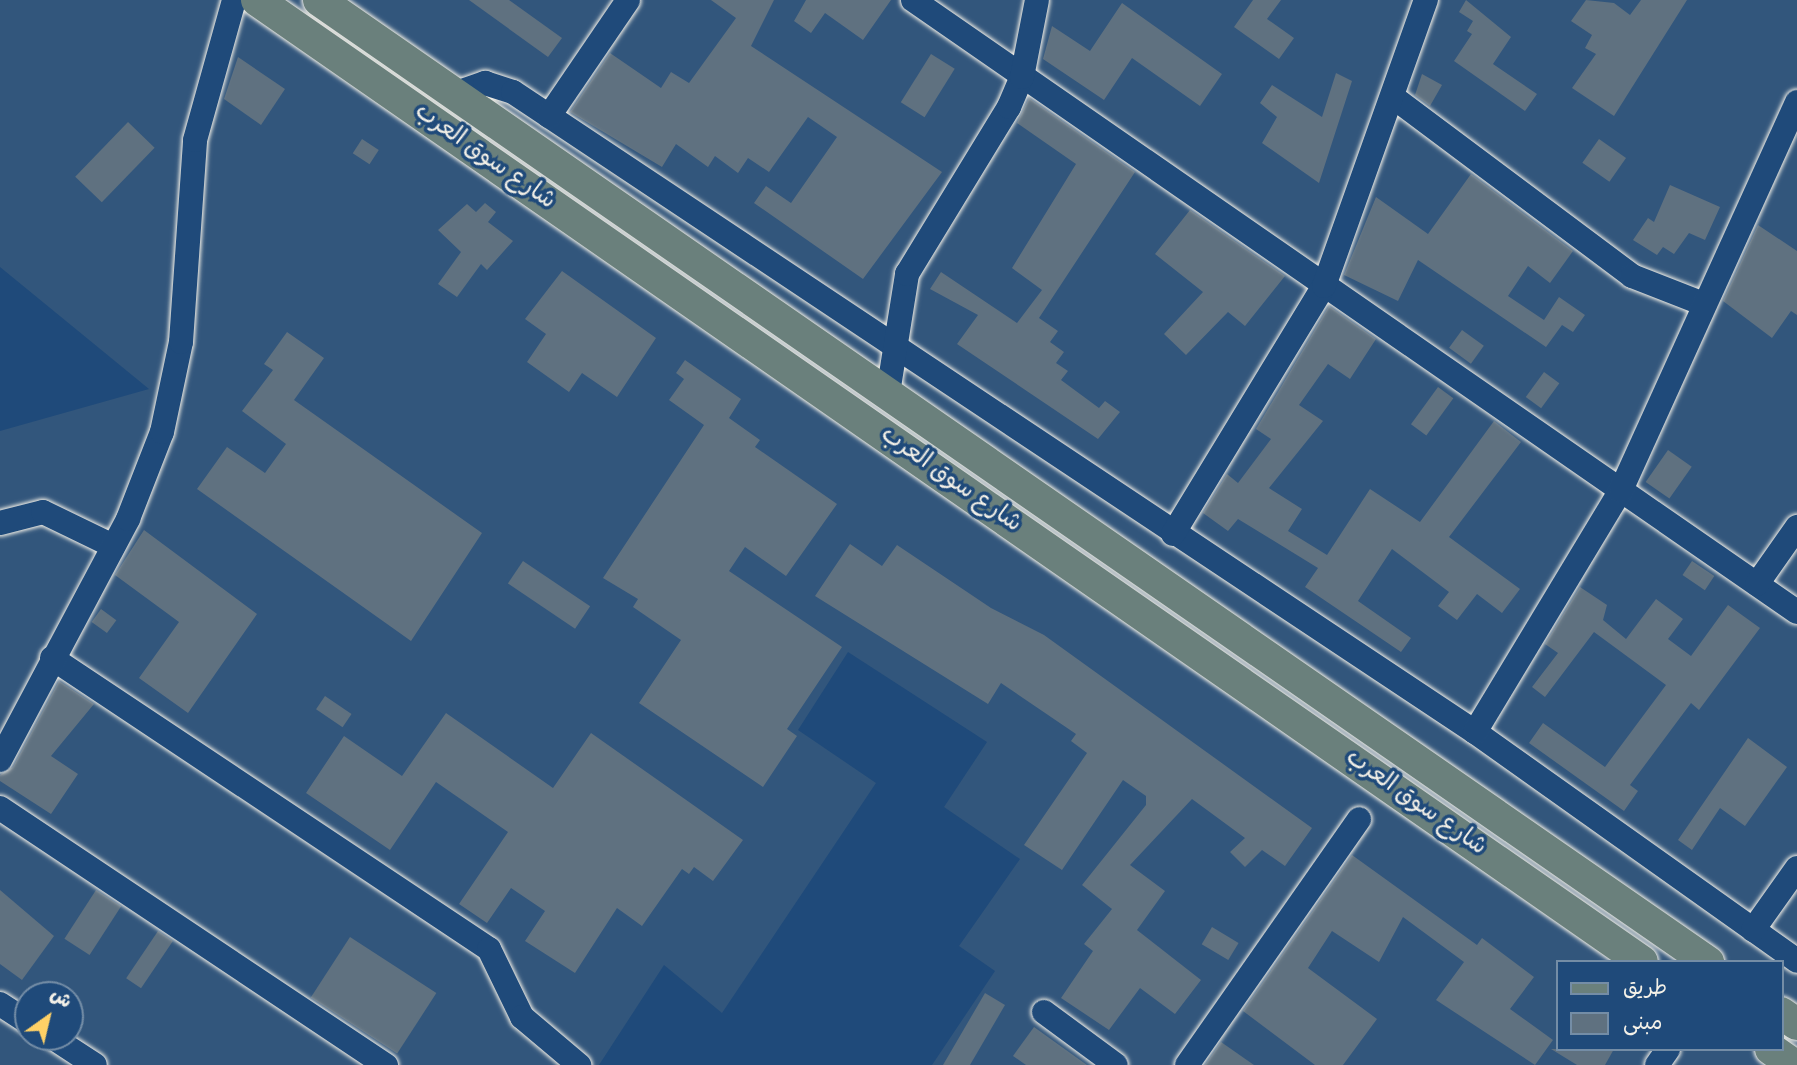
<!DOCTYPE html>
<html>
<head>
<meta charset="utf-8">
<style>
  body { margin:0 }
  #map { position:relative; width:1797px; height:1065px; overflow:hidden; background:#1f4a7a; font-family:"Gochi Hand","Playpen Sans Arabic",sans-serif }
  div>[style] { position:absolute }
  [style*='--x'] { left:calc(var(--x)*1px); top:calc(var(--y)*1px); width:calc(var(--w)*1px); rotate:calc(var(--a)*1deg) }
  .built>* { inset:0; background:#32567c }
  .building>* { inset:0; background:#5f7180; transform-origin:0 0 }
  .roads { filter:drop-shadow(0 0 2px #f4f1e8) drop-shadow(0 0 2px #f4f1e8) }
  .minor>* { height:24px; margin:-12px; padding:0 12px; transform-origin:12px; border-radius:12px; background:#1f4a7a }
  .major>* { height:32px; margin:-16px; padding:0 16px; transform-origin:16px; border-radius:16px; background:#6a807c }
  span { translate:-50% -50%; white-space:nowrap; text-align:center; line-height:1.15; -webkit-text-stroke:7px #1f4a7a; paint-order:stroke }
  .street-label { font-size:24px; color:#f4f1e8 }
  .legend { position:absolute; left:1556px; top:960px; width:228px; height:91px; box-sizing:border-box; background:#1f4a7a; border:2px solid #748da6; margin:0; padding:9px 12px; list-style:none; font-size:21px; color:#f4f1e8 }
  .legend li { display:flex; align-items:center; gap:14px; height:35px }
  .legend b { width:35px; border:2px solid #748da6 }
  .north { position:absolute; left:14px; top:981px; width:70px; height:70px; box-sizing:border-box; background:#1f4a7a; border:2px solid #748da6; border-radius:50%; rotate:34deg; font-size:19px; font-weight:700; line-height:28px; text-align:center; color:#f4f1e8 }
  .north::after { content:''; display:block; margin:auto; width:24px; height:32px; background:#ffd166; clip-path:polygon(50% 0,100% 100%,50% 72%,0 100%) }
</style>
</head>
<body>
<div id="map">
  <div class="built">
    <div style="clip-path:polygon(evenodd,0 0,1797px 0,1797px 1065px,932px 1065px,995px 971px,959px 946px,1020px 859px,944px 807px,987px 742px,848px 652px,798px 730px,876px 783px,722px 1013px,664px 965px,599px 1065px,0 1065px,0 431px,149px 389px,0 267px,0 0,1557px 962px,1781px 962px,1781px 1049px,1557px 1049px,1557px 962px,0 0,28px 995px,70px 995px,70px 1037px,28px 1037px,28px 995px)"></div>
  </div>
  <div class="building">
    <div style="clip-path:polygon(469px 0,509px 0,562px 38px,548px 57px)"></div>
    <div style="clip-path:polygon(711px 0,774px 0,751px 46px,942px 172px,863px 279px,754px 203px,766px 186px,791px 203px,837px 137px,808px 117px,769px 172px,748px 158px,738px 173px,715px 156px,708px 167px,676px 144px,662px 167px,570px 112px,610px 53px,661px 88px,671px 72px,689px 83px,736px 18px)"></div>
    <div style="clip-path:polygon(806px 0,891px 0,863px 40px,825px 13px,811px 33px,794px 21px)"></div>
    <div style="clip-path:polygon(1253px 0,1281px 0,1267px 19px,1294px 38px,1279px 59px,1234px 27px)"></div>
    <div style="clip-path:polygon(1466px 0,1511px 37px,1493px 64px,1537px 94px,1525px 111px,1454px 61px,1472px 34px,1467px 31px,1473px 21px,1459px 12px)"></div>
    <div style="clip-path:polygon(1586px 0,1614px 3px,1630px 15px,1641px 0,1687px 0,1614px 116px,1572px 88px,1596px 54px,1585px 48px,1592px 35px,1571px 21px)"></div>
    <div style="clip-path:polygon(1122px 3px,1222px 74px,1200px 106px,1132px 58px,1104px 100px,1043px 59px,1052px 26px,1090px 51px)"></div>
    <div style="left:931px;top:54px;width:28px;height:57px;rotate:32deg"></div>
    <div style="clip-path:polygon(238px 57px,285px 89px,261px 125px,224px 99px)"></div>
    <div style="clip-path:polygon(1336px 73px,1352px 81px,1319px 183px,1262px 143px,1277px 117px,1260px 103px,1272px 85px,1322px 117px)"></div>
    <div style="clip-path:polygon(1422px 74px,1442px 85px,1430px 106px,1415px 95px)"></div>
    <div style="clip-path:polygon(1029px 98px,1135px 172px,1039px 318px,1058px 331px,1050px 342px,1064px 352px,1056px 363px,1068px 371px,1061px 380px,1099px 408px,1105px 401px,1120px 412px,1098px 439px,957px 344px,978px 315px,930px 289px,941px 272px,1017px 323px,1042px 290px,1012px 268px,1076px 164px,1017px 123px)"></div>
    <div style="left:128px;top:122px;width:37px;height:76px;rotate:44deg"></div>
    <div style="left:362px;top:139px;width:20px;height:17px;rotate:33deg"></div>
    <div style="left:1599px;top:139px;width:33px;height:29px;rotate:35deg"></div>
    <div style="clip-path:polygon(1471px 174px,1573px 251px,1550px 283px,1528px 266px,1508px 296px,1544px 320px,1559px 297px,1585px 315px,1573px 332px,1562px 325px,1546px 347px,1418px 260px,1398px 301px,1344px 275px,1376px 197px,1428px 234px)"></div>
    <div style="clip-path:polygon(1670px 185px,1720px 207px,1705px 240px,1689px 233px,1674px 254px,1663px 247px,1657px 255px,1633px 240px,1648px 218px,1654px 222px)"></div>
    <div style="clip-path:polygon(485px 203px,496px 212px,488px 222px,513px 241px,487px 270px,481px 264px,457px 297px,438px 284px,461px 252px,438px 230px,467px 204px,476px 212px)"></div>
    <div style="clip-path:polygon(1190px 210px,1285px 276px,1245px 326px,1228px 312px,1186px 355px,1164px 334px,1203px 292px,1155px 254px)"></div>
    <div style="clip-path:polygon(1758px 225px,1797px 251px,1797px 315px,1791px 311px,1772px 338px,1723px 301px)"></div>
    <div style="clip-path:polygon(562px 271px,656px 338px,617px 397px,582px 373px,569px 392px,527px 362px,546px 334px,525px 319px)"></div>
    <div style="clip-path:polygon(1329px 306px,1376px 339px,1350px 379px,1328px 364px,1299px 405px,1323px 421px,1269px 488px,1302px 509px,1288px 531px,1327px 555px,1370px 489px,1420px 522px,1494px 421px,1521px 442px,1449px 537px,1520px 589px,1502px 613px,1477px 594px,1457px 620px,1438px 606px,1449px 592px,1392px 549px,1358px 601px,1411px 638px,1401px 652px,1305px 587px,1318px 568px,1238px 519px,1228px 531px,1203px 513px,1227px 474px,1238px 483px,1271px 439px,1256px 429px)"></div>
    <div style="left:1462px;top:330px;width:27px;height:22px;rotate:36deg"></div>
    <div style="clip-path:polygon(287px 332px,324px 358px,294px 400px,482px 533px,411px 641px,197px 489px,227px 447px,265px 473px,286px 444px,242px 411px,273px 370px,264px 364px)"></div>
    <div style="clip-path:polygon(685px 360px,741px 399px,729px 418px,760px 440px,755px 447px,837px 504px,786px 576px,745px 547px,729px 571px,842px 647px,787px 729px,797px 736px,763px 787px,639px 703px,681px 640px,633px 607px,638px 599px,603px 578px,704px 425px,669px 400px,684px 379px,676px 373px)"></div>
    <div style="left:1544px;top:372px;width:19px;height:31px;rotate:36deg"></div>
    <div style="left:1438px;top:387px;width:19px;height:46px;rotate:36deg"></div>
    <div style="left:1668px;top:450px;width:29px;height:39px;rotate:35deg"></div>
    <div style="clip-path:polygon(144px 530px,257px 614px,188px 713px,139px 678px,179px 622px,115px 575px)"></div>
    <div style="clip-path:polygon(850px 544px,882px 566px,897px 545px,991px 608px,1044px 635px,1312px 828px,1285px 866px,1262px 850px,1245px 867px,1230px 852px,1245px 838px,1192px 799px,1130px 865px,1165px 891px,1137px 930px,1201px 980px,1175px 1014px,1140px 988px,1109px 1030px,1061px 998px,1093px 951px,1084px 944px,1112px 909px,1082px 885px,1146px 805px,1146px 796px,1123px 780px,1062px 870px,1024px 845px,1087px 753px,1071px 741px,1076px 734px,1001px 683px,988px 704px,815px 596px)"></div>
    <div style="left:523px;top:561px;width:81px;height:27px;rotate:34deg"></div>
    <div style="left:1692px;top:561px;width:27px;height:17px;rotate:34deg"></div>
    <div style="clip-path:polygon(1580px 587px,1607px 605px,1603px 620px,1626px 639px,1656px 599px,1683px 619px,1668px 639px,1691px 656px,1728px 605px,1760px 628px,1699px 710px,1691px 703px,1630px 785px,1638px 791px,1624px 811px,1529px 743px,1543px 723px,1605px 767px,1666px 685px,1594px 632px,1545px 697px,1532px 687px,1558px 653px,1545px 644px)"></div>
    <div style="left:101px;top:609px;width:19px;height:16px;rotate:36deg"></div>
    <div style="clip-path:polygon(59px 681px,94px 704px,51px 756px,78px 774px,51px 814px,0 781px,0 775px,13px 767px)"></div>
    <div style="left:325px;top:696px;width:32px;height:16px;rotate:34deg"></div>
    <div style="clip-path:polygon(446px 713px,553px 788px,591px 733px,743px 840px,713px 881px,694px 867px,689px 874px,682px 869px,642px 926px,617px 908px,575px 973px,525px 941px,545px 911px,511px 888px,487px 923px,459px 904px,508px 832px,436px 782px,390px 850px,306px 793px,344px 736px,402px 776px)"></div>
    <div style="clip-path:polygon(1748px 738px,1787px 767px,1745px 826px,1720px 808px,1692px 850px,1678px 840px)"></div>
    <div style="clip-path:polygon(1352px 855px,1477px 945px,1482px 938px,1534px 977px,1510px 1009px,1553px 1040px,1535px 1065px,1436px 1000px,1464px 962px,1403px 917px,1379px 962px,1332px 931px,1308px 968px,1377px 1019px,1343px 1065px,1315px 1065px,1243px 1011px)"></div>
    <div style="clip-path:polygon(0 890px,54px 936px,22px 980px,0 964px)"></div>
    <div style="left:96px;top:890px;width:30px;height:58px;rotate:33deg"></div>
    <div style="left:1212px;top:927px;width:31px;height:20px;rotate:31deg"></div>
    <div style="left:158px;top:931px;width:18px;height:57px;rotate:34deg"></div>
    <div style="left:350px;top:937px;width:103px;height:72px;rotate:33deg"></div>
    <div style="clip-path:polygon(985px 993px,1005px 1005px,970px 1065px,943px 1065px)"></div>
    <div style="clip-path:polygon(1034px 1027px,1087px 1065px,1026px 1065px,1013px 1056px)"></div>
    <div style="clip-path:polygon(1221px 1042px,1254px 1065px,1205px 1065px)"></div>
    <div style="clip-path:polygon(1551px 1049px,1614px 1049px,1605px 1065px,1577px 1065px)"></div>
  </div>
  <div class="roads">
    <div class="minor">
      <div style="--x:913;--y:0;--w:1075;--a:34.7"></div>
      <div style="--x:456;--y:93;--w:31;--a:-19"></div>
      <div style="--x:485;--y:83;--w:29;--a:18"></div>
      <div style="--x:513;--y:92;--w:1155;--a:33.64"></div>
      <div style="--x:1475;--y:732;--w:395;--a:35.4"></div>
      <div style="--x:1393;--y:97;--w:299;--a:36.8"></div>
      <div style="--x:1632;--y:276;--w:77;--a:21.3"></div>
      <div style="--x:549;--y:116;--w:140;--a:-55.7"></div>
      <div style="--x:888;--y:393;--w:121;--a:-80.9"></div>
      <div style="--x:907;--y:274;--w:196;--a:-58.6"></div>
      <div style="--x:1009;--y:107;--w:33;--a:-67"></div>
      <div style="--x:1022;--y:77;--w:78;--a:-79"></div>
      <div style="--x:0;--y:523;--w:44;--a:-14.3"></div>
      <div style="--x:43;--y:512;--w:78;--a:25.9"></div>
      <div style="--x:1173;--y:534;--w:290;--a:-58.7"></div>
      <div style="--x:1324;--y:286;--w:304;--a:-70.4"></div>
      <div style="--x:1757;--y:584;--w:70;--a:-54.9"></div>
      <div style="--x:52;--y:658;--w:525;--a:33.66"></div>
      <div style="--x:489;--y:949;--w:76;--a:64.1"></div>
      <div style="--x:522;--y:1017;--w:75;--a:40.1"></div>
      <div style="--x:1475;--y:732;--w:283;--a:-58.9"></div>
      <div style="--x:1621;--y:490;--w:426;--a:-65.6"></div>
      <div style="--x:0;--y:760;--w:273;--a:-62"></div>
      <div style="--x:128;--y:519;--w:93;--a:-68.7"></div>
      <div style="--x:162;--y:432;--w:92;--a:-78.1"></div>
      <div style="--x:181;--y:342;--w:202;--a:-86"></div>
      <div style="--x:195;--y:140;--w:145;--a:-74.4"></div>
      <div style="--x:0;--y:808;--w:464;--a:33.7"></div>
      <div style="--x:1753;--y:930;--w:76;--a:-54.6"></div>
      <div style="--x:0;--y:1004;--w:33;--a:33"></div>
      <div style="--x:1044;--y:1012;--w:89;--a:36.4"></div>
      <div style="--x:52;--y:1037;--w:51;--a:33.1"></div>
      <div style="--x:1187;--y:1065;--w:300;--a:-55"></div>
      <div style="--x:1657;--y:1065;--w:19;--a:-55"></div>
    </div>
    <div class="major">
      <div style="--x:257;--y:0;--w:1686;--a:34.78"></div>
      <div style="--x:319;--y:0;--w:1690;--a:34.71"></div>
      <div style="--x:1781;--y:1013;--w:19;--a:35"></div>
      <div style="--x:1771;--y:1049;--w:28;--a:35"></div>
    </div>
  </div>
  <div class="street-label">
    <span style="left:484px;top:158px;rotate:35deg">شارع سوق العرب</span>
    <span style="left:950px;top:481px;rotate:35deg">شارع سوق العرب</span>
    <span style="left:1415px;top:804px;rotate:35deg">شارع سوق العرب</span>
  </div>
  <ul class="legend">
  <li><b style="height:9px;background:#6a807c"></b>طريق</li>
  <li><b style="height:19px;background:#5f7180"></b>مبنى</li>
  </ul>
  <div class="north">ش</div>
</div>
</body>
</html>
